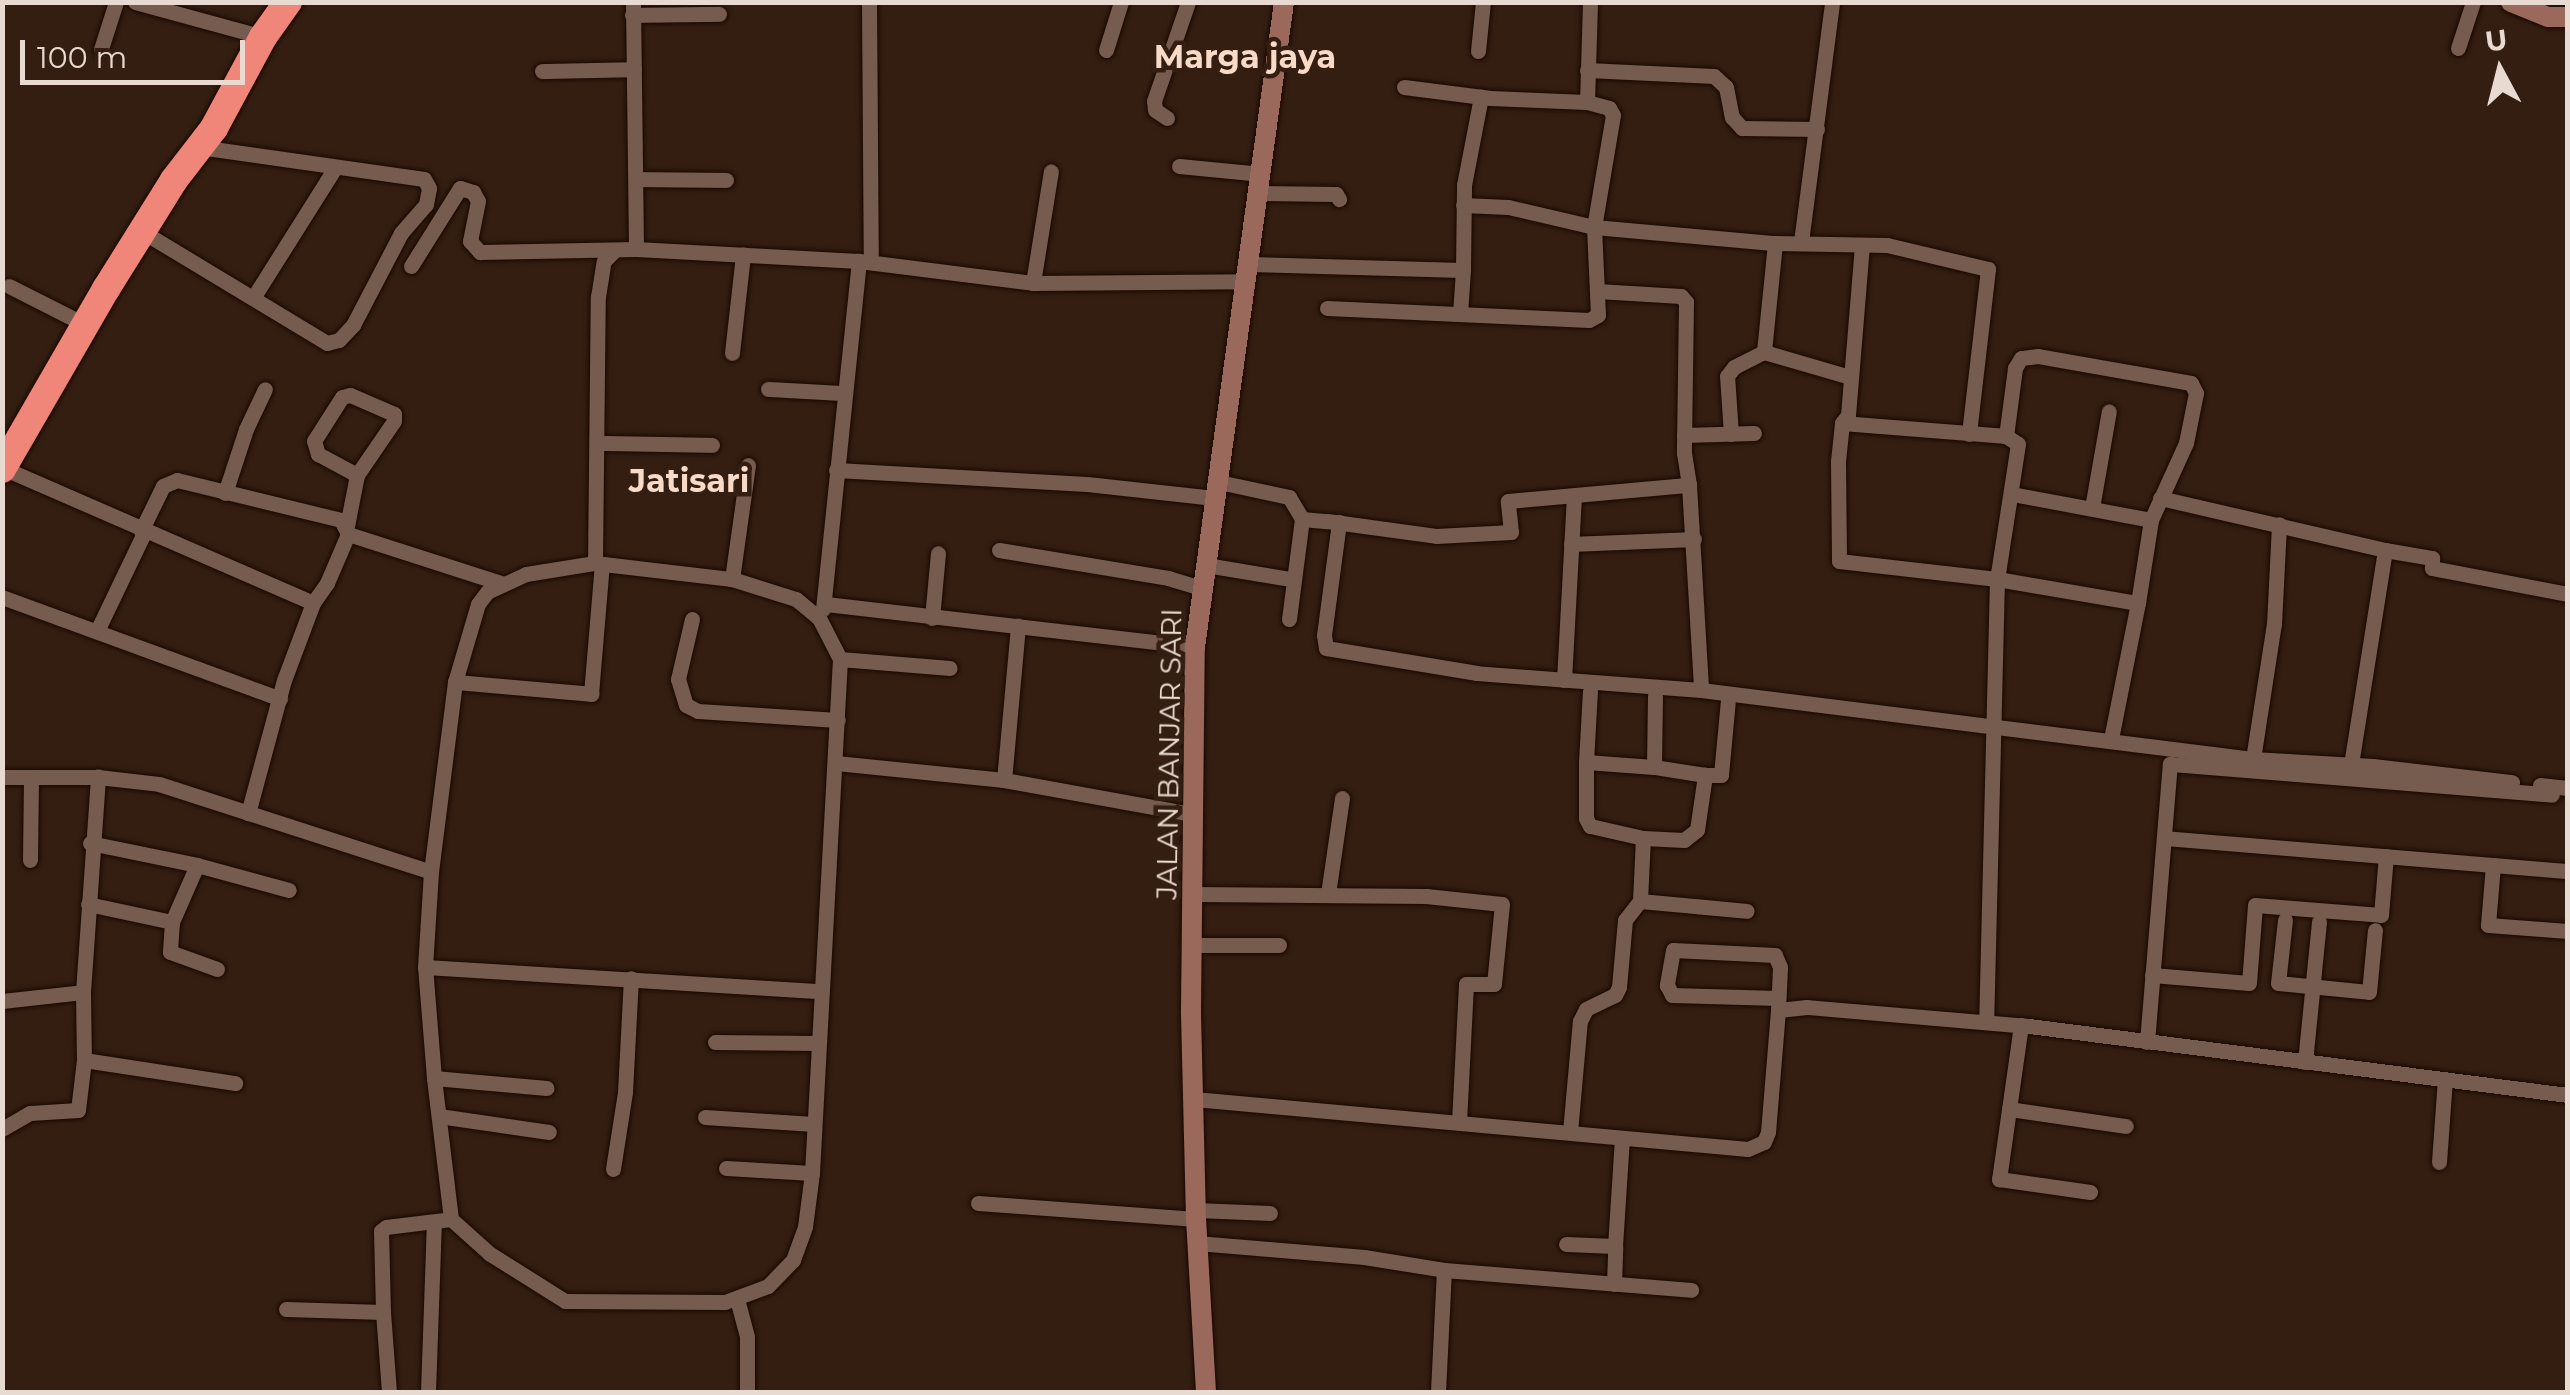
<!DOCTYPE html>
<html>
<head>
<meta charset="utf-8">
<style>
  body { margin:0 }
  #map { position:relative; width:2570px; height:1395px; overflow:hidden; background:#331e11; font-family:Montserrat,sans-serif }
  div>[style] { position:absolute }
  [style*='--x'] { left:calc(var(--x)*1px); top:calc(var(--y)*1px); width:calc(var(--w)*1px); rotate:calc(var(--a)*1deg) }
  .roads { filter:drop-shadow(0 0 2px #1a0700) drop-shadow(0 0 2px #1a0700) }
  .street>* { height:15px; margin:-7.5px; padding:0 7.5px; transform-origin:7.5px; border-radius:7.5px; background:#765c4e }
  .secondary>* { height:20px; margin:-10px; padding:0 10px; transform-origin:10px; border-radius:10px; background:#9a695b }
  .highway>* { height:28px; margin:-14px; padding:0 14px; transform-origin:14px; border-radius:14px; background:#ef8679 }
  span { translate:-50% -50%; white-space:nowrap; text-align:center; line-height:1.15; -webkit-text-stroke:9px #331e11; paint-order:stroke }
  .street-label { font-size:28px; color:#e9dad1 }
  .quarter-label { font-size:32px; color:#f8dac9; font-weight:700 }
  .frame { position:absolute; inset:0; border:5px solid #e9dad1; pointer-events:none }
  .north { position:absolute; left:2450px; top:20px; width:100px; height:100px; -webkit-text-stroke:8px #331e11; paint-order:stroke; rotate:353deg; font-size:28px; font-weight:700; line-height:40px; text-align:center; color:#e9dad1 }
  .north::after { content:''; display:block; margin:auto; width:35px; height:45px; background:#e9dad1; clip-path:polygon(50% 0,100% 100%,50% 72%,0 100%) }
  .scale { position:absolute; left:20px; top:40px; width:225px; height:45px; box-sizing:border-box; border:5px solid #e9dad1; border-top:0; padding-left:12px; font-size:30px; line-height:35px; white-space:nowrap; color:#e9dad1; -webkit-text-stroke:8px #331e11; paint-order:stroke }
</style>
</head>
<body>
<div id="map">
  <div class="roads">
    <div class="street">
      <div style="--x:135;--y:2;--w:133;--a:15.3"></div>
      <div style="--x:633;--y:2;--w:247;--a:89.3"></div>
      <div style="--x:869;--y:2;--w:260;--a:89.6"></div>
      <div style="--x:1590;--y:2;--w:100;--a:91.7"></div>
      <div style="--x:1587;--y:102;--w:23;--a:15"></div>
      <div style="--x:1609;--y:108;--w:8;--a:60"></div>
      <div style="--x:1613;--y:115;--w:114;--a:99.6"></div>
      <div style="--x:1594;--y:227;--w:182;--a:5.1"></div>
      <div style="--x:1775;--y:243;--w:112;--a:1"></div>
      <div style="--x:1887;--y:245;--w:104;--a:13.4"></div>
      <div style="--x:1988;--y:269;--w:166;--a:96.6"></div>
      <div style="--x:632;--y:15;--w:87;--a:-0.7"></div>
      <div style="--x:2458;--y:48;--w:48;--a:-71.9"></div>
      <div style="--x:101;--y:49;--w:49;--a:-72.3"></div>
      <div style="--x:1106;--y:50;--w:50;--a:-72.6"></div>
      <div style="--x:1478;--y:51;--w:49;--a:-84.2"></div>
      <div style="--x:1587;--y:70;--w:127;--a:2.7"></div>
      <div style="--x:1714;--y:76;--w:16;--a:43"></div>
      <div style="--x:1726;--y:87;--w:31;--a:79"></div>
      <div style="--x:1732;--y:117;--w:15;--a:48"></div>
      <div style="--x:1742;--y:128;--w:75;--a:0.8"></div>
      <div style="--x:542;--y:71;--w:92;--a:-1.2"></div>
      <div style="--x:1404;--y:87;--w:87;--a:7.3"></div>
      <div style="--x:1490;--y:98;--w:97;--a:2.4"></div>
      <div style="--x:1167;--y:118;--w:14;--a:-146"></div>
      <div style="--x:1155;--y:110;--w:9;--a:-96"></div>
      <div style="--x:1154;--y:101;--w:105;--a:-71"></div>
      <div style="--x:1179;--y:166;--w:83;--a:5.5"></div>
      <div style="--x:636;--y:179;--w:90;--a:0.6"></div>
      <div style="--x:1260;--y:193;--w:76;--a:0.8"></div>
      <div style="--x:1336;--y:194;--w:6;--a:59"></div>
      <div style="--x:143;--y:232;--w:215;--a:31.1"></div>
      <div style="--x:327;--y:343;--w:12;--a:-14"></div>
      <div style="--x:339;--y:340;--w:21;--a:-47"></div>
      <div style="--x:353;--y:325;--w:104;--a:-62.4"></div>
      <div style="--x:401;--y:233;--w:38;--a:-49"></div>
      <div style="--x:426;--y:204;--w:16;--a:-79"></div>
      <div style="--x:429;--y:188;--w:10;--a:-119"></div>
      <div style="--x:424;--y:179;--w:227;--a:-171.9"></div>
      <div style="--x:1801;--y:242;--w:242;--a:-82.6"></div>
      <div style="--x:1775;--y:243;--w:110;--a:95.8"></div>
      <div style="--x:1764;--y:352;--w:90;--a:16.2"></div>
      <div style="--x:1862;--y:245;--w:171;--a:94.7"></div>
      <div style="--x:1848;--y:415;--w:10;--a:127"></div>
      <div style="--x:1842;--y:423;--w:39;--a:96"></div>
      <div style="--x:1838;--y:462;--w:99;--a:89.4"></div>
      <div style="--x:1839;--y:561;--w:159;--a:6.5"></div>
      <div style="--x:1997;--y:579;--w:143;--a:9.7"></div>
      <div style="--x:2138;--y:603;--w:84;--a:-81.1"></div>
      <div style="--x:2151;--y:520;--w:85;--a:-65.6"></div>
      <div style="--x:2186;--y:443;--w:51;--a:-78.7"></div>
      <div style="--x:2196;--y:393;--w:11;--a:-117"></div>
      <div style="--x:2191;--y:383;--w:155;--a:-170"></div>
      <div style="--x:2038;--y:356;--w:17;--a:173"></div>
      <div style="--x:2021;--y:358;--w:12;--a:121"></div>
      <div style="--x:2015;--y:368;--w:69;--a:97.5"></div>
      <div style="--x:1249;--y:264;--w:214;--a:1.6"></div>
      <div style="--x:1463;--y:270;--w:85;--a:-89.3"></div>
      <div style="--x:1464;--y:185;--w:90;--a:-79.1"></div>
      <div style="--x:411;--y:266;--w:92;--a:-57.9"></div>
      <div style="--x:460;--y:188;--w:14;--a:17"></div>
      <div style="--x:473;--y:192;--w:10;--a:61"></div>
      <div style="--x:478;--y:201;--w:41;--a:101.3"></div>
      <div style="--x:470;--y:241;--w:15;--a:48"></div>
      <div style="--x:480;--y:252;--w:156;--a:-1.1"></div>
      <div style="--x:636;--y:249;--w:223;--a:3.1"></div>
      <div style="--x:859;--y:261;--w:175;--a:7.2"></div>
      <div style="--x:1033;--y:283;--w:214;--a:-0.5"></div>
      <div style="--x:1033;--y:283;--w:113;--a:-80.9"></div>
      <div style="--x:9;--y:286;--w:86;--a:26.9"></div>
      <div style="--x:1597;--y:291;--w:84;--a:3.4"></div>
      <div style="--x:1681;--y:296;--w:8;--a:50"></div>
      <div style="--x:1686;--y:302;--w:151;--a:90.8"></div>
      <div style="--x:1684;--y:453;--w:32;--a:81"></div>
      <div style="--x:253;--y:298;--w:154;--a:-57.8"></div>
      <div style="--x:1327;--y:308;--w:262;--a:2.6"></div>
      <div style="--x:1589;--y:320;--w:10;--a:-29"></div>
      <div style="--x:1598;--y:315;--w:88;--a:-92.6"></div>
      <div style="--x:1594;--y:227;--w:88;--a:-166.9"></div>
      <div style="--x:1508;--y:207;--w:45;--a:-177.5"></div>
      <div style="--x:1460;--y:314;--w:44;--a:-86.1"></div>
      <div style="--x:732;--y:353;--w:99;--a:-83.6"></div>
      <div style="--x:768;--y:389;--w:75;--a:3.1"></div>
      <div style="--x:1842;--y:423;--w:165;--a:4.5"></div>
      <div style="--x:2006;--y:436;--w:14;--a:34"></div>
      <div style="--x:2018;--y:444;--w:137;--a:98.8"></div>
      <div style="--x:1997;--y:579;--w:442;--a:91.4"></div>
      <div style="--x:1731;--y:434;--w:58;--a:-93.9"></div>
      <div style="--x:1727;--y:376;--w:11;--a:-52"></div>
      <div style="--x:1734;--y:367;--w:34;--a:-27"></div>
      <div style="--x:1684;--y:435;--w:70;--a:-1.6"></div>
      <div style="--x:599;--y:443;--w:113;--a:1"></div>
      <div style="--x:3;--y:468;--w:338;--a:23.5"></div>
      <div style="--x:313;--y:603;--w:82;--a:110.6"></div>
      <div style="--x:284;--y:680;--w:138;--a:105.1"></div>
      <div style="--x:836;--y:470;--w:251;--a:3.2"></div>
      <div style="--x:1087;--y:484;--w:128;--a:6.3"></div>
      <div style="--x:1219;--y:482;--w:72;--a:12.1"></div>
      <div style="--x:1289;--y:497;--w:26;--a:59"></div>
      <div style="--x:1302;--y:519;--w:101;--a:97.4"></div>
      <div style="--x:225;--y:493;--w:67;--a:-71.8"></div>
      <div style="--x:246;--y:429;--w:44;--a:-64.6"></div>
      <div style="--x:2012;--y:494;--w:141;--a:10.6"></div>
      <div style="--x:2160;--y:498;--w:231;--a:13"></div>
      <div style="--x:2385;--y:550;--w:218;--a:99"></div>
      <div style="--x:2092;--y:508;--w:98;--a:-80.1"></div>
      <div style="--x:1302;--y:519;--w:25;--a:5"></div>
      <div style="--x:1327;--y:521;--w:110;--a:7.8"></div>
      <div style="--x:1436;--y:536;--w:75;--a:-3.1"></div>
      <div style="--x:1511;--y:532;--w:31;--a:-96"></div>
      <div style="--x:1508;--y:501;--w:182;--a:-5.1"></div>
      <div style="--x:1689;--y:485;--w:205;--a:86.6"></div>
      <div style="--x:1701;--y:690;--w:225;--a:-175.7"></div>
      <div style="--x:1477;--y:673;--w:153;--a:-170.6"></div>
      <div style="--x:1326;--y:648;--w:13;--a:-99"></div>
      <div style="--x:1324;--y:635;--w:114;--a:-82.4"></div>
      <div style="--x:347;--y:526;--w:52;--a:-78.9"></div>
      <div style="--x:357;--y:475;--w:65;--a:-55.6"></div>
      <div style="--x:394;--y:421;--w:7;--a:-90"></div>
      <div style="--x:394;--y:414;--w:48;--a:-156.6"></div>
      <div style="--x:350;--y:395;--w:8;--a:166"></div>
      <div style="--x:342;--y:397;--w:52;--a:122.5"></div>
      <div style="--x:314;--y:441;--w:14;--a:73"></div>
      <div style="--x:318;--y:454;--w:44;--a:28.3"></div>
      <div style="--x:141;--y:531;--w:50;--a:-63.9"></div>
      <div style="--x:163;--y:486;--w:15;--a:-23"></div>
      <div style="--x:177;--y:480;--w:169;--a:13.7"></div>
      <div style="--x:341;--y:520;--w:16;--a:63"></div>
      <div style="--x:348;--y:534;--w:53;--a:113.2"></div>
      <div style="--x:327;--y:583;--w:24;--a:125"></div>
      <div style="--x:348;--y:534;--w:161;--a:17.8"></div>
      <div style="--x:1571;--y:544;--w:123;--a:-2.3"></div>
      <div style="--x:999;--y:550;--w:171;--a:9.4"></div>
      <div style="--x:1168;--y:578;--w:34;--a:17"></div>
      <div style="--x:2385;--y:550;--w:48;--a:9.7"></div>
      <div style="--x:2432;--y:558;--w:10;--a:90"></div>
      <div style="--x:2432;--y:568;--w:138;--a:10.8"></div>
      <div style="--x:595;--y:563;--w:138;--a:6.7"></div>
      <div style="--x:732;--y:579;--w:67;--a:17.4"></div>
      <div style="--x:796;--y:599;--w:30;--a:40"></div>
      <div style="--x:819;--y:618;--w:46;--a:62.9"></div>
      <div style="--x:840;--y:659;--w:515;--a:93.12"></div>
      <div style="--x:812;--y:1173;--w:54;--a:97.4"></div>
      <div style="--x:805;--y:1227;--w:35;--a:110"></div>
      <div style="--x:793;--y:1260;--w:36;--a:134"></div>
      <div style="--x:768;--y:1286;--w:46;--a:159.6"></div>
      <div style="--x:725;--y:1302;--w:160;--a:-179.6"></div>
      <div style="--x:565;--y:1301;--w:89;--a:-147.9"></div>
      <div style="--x:490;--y:1254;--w:52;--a:-138.1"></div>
      <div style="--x:451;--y:1219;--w:142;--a:-96.9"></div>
      <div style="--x:434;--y:1078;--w:111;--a:-94.6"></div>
      <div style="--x:425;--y:967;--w:95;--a:-86.4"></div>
      <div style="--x:431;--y:872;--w:192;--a:-82.8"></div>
      <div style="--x:455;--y:682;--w:81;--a:-73.6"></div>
      <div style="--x:478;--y:604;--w:15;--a:-53"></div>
      <div style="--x:487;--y:592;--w:43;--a:-24.8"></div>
      <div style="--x:526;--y:574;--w:70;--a:-9.1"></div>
      <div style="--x:595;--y:563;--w:266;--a:-89.4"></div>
      <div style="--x:598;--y:297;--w:36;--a:-81"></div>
      <div style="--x:604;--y:261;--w:13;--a:-45"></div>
      <div style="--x:1206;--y:565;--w:86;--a:9.4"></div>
      <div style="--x:732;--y:579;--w:115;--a:-82"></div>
      <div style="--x:2;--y:597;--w:296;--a:20.1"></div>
      <div style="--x:826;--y:604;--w:371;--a:6.6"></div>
      <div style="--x:823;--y:609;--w:350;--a:-84.1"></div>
      <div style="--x:932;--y:618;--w:65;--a:-84.7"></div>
      <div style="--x:692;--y:619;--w:62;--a:103.1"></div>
      <div style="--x:678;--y:679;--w:27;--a:73"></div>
      <div style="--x:686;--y:705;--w:13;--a:27"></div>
      <div style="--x:698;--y:711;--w:140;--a:3.7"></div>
      <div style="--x:97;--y:631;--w:109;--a:-64.4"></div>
      <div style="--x:840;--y:659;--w:110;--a:4.7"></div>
      <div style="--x:1564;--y:680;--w:184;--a:-86.9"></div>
      <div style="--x:455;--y:682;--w:137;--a:5"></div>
      <div style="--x:591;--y:694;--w:130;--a:-85.2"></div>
      <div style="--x:1701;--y:690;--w:556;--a:7.13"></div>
      <div style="--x:2253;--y:759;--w:137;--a:-81.2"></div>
      <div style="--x:2274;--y:624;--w:100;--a:-87.1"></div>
      <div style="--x:2111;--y:739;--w:139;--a:-78.8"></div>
      <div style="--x:2253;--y:759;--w:120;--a:3.3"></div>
      <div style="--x:2373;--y:766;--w:140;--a:6.6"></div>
      <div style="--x:1586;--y:762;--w:71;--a:-86.8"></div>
      <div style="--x:836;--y:763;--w:169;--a:5.8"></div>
      <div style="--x:1004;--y:780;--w:190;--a:10.3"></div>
      <div style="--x:1705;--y:775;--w:16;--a:0"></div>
      <div style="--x:1721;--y:775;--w:76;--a:-84.7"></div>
      <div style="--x:2;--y:777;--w:96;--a:0"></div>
      <div style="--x:98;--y:777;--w:61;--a:6.5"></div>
      <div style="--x:159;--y:784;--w:286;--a:17.9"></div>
      <div style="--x:1004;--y:780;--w:155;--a:-84.8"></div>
      <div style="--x:2540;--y:785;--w:28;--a:6"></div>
      <div style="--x:1643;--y:838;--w:54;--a:-167.2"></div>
      <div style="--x:1590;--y:826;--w:9;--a:-117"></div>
      <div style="--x:1586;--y:818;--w:56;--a:-90"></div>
      <div style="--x:1586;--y:762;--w:68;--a:4.2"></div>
      <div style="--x:1654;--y:767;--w:71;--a:-89.2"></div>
      <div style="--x:2164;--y:838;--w:405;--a:4.7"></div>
      <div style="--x:90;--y:843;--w:109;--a:11.6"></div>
      <div style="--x:30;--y:860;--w:83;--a:-89.3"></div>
      <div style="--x:2493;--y:865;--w:60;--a:94.8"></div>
      <div style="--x:2488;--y:925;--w:80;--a:4.3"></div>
      <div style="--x:1194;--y:894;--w:232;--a:0.5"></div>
      <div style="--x:1426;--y:896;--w:76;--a:6"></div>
      <div style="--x:1502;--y:904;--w:80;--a:95.7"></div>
      <div style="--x:1494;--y:984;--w:28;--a:180"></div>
      <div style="--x:1466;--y:984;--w:139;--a:92.9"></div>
      <div style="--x:1328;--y:894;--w:97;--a:-81.7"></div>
      <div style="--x:1640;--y:901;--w:107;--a:5.3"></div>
      <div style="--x:88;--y:904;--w:86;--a:12.1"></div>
      <div style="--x:172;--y:922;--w:62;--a:-66.3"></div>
      <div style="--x:197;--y:865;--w:95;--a:15.2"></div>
      <div style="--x:2285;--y:920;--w:63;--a:96.3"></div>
      <div style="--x:2278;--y:983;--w:91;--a:5.6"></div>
      <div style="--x:2369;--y:992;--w:62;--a:-84.5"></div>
      <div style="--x:172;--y:922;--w:30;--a:94"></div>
      <div style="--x:170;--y:952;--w:50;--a:19.9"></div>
      <div style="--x:1191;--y:945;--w:88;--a:0"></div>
      <div style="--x:425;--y:967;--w:397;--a:3.5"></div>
      <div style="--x:2152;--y:975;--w:97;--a:4.7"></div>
      <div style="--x:2249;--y:983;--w:78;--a:-85.6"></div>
      <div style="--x:2255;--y:905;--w:126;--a:4.5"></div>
      <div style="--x:2381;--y:915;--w:59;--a:-85.2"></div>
      <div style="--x:83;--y:992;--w:68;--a:89.2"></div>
      <div style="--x:84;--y:1060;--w:153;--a:8.7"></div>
      <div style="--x:2;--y:1001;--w:81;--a:-6.3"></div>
      <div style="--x:83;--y:992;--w:216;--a:-86"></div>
      <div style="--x:1778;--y:1010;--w:43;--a:-87.3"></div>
      <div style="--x:1780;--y:967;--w:13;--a:-113"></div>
      <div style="--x:1775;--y:955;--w:102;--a:-177.2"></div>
      <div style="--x:1673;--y:950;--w:36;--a:100"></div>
      <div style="--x:1667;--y:985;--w:11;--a:63"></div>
      <div style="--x:1672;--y:995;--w:106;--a:1.6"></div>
      <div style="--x:2021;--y:1025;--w:156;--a:98.1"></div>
      <div style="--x:1999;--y:1179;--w:92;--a:8.1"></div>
      <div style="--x:715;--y:1042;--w:102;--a:0.6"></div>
      <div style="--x:2147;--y:1042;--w:279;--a:-85.3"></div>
      <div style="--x:2170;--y:764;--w:383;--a:4.6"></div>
      <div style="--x:2305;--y:1062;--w:141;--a:-84.3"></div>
      <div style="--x:434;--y:1078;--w:113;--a:5.1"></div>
      <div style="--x:1194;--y:1099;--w:556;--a:5.16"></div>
      <div style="--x:1748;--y:1149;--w:17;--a:-24"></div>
      <div style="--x:1764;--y:1142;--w:11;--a:-68"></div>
      <div style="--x:1768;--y:1132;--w:122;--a:-85.3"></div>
      <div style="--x:1778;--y:1010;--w:29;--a:-6"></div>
      <div style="--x:1807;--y:1007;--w:223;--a:4.9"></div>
      <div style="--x:2029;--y:1026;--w:543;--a:7.3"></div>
      <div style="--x:2009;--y:1109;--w:118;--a:8.3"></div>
      <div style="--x:439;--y:1116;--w:111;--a:8.3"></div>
      <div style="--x:705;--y:1117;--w:109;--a:3.7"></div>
      <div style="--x:2;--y:1129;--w:32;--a:-30"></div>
      <div style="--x:30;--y:1113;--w:48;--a:-3.6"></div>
      <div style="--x:78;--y:1110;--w:50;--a:-83.2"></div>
      <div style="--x:1570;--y:1132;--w:111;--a:-84.9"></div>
      <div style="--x:1580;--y:1021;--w:13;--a:-63"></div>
      <div style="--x:1586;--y:1009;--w:32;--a:-26"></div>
      <div style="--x:1615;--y:995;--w:9;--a:-63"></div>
      <div style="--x:1619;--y:987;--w:67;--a:-84.9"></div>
      <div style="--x:1625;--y:920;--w:24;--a:-52"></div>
      <div style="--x:1640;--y:901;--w:63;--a:-87.3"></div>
      <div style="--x:1643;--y:838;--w:41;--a:2.8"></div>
      <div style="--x:1684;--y:840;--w:16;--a:-38"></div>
      <div style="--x:1697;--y:830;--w:56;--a:-81.7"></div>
      <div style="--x:1705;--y:775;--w:52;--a:-171.1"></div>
      <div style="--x:2439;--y:1162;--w:83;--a:-85.9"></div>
      <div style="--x:726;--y:1168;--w:86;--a:3.3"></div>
      <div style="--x:613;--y:1169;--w:78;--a:-81.1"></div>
      <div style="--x:625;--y:1092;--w:114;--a:-87"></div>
      <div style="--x:978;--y:1203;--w:219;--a:4.2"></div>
      <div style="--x:1196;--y:1210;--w:74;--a:2.3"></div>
      <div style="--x:1197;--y:1243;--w:168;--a:4.8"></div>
      <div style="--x:1364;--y:1257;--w:81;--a:9.2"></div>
      <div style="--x:1444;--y:1270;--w:248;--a:4.6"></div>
      <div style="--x:1566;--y:1244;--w:49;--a:2.3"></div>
      <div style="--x:1615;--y:1246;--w:108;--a:-86.3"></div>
      <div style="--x:1614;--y:1284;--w:38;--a:-88"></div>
      <div style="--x:737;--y:1299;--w:39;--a:75"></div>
      <div style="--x:747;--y:1337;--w:55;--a:90"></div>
      <div style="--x:286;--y:1309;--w:97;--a:1.8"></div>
      <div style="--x:383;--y:1312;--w:81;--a:-91.4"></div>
      <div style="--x:381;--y:1231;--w:6;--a:-39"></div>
      <div style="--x:386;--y:1227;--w:65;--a:-7"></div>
      <div style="--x:383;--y:1312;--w:80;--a:85.7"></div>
      <div style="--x:428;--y:1392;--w:170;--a:-88"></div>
      <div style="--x:1438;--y:1392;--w:122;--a:-87.2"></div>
    </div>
    <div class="secondary">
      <div style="--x:2511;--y:2;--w:40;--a:22"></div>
      <div style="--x:2548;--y:17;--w:20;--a:0"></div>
      <div style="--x:1206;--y:1392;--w:173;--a:-93.3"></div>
      <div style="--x:1196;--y:1219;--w:209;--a:-91.4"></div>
      <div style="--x:1191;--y:1010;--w:363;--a:-89.4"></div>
      <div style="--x:1195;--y:647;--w:651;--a:-82.14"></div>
    </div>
    <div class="highway">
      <div style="--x:2;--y:469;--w:208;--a:-60"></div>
      <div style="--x:106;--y:289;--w:128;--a:-58"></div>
      <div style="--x:174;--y:180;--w:66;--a:-52.4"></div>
      <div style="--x:214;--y:128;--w:103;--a:-61.7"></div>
      <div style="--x:263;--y:37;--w:43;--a:-54.5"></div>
    </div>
  </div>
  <div class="street-label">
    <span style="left:1169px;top:754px;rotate:-89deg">JALAN BANJAR SARI</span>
  </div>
  <div class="quarter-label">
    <span style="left:1245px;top:57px">Marga jaya</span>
    <span style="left:689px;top:481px">Jatisari</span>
  </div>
  <div class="frame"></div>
  <div class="north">U</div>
  <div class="scale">100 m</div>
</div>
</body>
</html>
